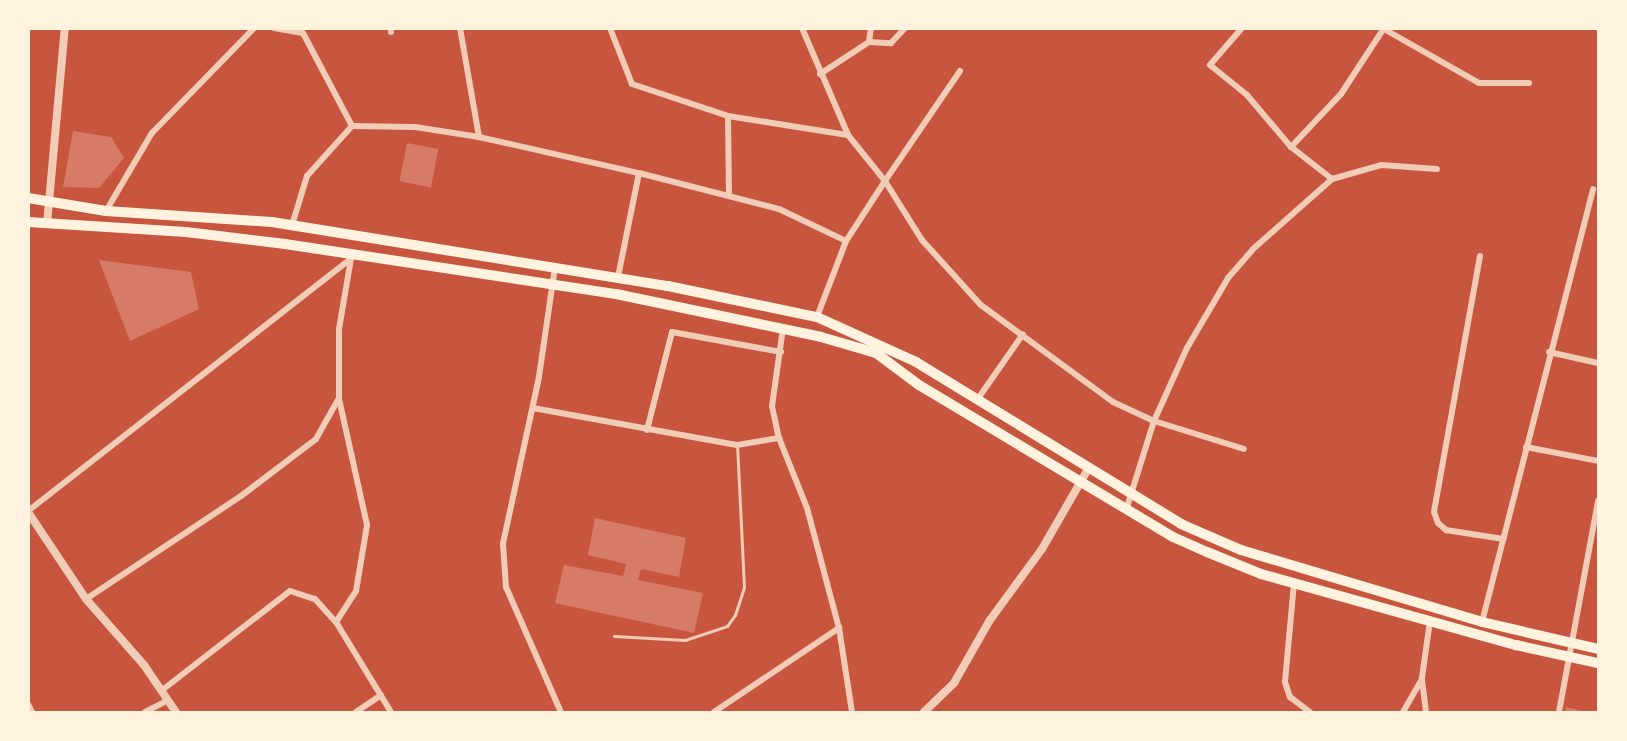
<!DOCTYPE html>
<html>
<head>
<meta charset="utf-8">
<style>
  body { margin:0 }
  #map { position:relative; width:1627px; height:741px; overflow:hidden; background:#c8553d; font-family:Inter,sans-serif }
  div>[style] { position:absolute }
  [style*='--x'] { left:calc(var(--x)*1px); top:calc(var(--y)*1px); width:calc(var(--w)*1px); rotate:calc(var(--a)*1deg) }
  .building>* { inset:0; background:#d67c66; transform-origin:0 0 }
  .service>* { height:3px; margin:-1.5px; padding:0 1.5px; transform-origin:1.5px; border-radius:1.5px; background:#f1ccb7 }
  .minor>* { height:6px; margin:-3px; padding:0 3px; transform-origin:3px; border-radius:3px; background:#f1ccb7 }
  .tertiary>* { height:8px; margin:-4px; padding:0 4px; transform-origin:4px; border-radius:4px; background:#f1ccb7 }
  .primary>* { height:10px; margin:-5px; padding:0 5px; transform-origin:5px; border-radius:5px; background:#fff3e0 }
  span { translate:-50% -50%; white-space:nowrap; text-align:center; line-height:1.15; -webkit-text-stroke:4.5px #fff3e0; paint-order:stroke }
  .frame { position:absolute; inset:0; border:30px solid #fff3e0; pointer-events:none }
</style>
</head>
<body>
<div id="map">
  <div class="building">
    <div style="clip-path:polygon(73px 131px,111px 137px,124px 158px,99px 188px,63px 187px)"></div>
    <div style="left:407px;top:143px;width:32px;height:39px;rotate:11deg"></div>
    <div style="clip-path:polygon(99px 260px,191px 272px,199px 309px,130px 341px)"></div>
    <div style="clip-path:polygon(595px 518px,686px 538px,679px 577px,641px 569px,638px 580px,703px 593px,694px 633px,555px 603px,564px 565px,623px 576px,626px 564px,588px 555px)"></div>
    <div style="clip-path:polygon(1566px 707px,1586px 712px,1565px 712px)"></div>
  </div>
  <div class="service">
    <div style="--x:614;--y:636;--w:71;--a:3.2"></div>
    <div style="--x:685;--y:640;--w:44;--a:-18.4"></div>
    <div style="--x:727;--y:626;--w:14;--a:-54"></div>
    <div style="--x:735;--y:615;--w:29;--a:-72"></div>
    <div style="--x:744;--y:587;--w:142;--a:-92.8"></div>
  </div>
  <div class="minor">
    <div style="--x:274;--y:28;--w:29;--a:10"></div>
    <div style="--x:303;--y:33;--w:105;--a:62.2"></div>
    <div style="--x:352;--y:126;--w:67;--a:132"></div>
    <div style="--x:307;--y:176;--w:51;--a:107"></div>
    <div style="--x:460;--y:28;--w:111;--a:80.1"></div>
    <div style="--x:479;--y:137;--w:164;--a:12.7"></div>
    <div style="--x:610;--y:28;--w:60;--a:68.6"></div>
    <div style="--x:632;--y:84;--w:101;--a:18.4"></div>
    <div style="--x:802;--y:28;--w:116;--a:66.7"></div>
    <div style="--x:1242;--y:28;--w:49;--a:130.9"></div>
    <div style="--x:1210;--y:65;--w:48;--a:39"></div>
    <div style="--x:1247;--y:95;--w:68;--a:49.8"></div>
    <div style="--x:1384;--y:29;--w:109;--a:29.6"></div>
    <div style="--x:1479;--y:83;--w:50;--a:0"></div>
    <div style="--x:391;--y:32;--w:4;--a:-90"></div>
    <div style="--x:869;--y:42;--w:14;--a:-82"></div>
    <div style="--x:960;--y:71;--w:133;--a:124.3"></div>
    <div style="--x:885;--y:181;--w:70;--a:57.9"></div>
    <div style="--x:922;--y:240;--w:88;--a:47.8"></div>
    <div style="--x:981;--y:305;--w:164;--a:36.3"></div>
    <div style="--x:1113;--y:402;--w:45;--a:24.9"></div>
    <div style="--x:1154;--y:421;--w:94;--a:17.3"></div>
    <div style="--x:820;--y:74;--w:59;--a:-33.1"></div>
    <div style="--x:869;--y:42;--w:22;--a:3"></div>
    <div style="--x:891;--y:43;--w:21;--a:-47"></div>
    <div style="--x:352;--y:126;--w:63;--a:0.9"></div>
    <div style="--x:415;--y:127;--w:65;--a:8.9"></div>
    <div style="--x:1332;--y:179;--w:52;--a:-142"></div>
    <div style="--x:1291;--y:147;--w:73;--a:-46.7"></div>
    <div style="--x:1341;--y:94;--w:79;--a:-56.9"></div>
    <div style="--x:729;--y:196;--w:80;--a:-90.7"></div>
    <div style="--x:728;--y:116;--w:121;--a:9"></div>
    <div style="--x:848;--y:135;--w:59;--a:51.2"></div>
    <div style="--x:885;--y:181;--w:72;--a:123"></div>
    <div style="--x:846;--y:241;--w:81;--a:110.9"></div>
    <div style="--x:106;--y:211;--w:91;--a:-59.5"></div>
    <div style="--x:152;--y:133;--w:146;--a:-45.8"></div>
    <div style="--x:1480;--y:256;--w:260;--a:100.2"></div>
    <div style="--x:1434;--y:512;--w:12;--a:70"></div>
    <div style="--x:1438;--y:523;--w:11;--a:41"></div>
    <div style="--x:1446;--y:530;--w:58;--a:9"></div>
    <div style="--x:555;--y:267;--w:111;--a:98.3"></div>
    <div style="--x:539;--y:377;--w:171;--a:102.2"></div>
    <div style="--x:503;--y:544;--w:43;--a:86"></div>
    <div style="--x:506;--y:587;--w:137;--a:66.3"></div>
    <div style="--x:618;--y:277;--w:106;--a:-78.6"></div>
    <div style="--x:639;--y:173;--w:145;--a:14.4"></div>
    <div style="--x:779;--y:209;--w:74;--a:25.5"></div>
    <div style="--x:783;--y:328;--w:79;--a:98"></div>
    <div style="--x:772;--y:406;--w:33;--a:78"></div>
    <div style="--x:779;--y:438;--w:75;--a:68.2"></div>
    <div style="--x:807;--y:508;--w:124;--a:75.1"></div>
    <div style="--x:839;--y:628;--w:85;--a:81.2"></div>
    <div style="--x:1549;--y:352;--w:50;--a:12.7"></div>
    <div style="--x:977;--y:400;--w:80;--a:-55.1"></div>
    <div style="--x:533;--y:408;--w:207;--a:10.3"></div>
    <div style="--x:737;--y:445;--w:43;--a:-9.5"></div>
    <div style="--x:647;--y:430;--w:101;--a:-75.7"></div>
    <div style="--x:672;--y:332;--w:111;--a:10.4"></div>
    <div style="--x:1526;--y:447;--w:73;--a:11"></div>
    <div style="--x:1127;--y:507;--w:90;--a:-72.6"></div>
    <div style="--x:1154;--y:421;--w:80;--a:-65.7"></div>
    <div style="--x:1187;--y:348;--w:81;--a:-59.6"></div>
    <div style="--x:1228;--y:278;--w:38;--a:-49"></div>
    <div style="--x:1253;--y:249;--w:106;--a:-41.5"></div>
    <div style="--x:1332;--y:179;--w:51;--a:-15.9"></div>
    <div style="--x:1381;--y:165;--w:56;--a:4.1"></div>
    <div style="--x:28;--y:511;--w:411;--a:-38"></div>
    <div style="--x:1294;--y:583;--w:99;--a:95.2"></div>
    <div style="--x:1285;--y:682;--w:16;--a:72"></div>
    <div style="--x:1290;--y:697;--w:25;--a:37"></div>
    <div style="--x:86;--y:599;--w:186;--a:-33.6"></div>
    <div style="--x:241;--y:496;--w:94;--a:-37.2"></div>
    <div style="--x:316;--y:439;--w:47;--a:-60.7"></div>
    <div style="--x:339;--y:398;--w:69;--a:-90"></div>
    <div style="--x:339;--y:329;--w:71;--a:-80.3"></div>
    <div style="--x:336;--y:622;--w:37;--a:-57"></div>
    <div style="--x:356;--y:591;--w:67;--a:-80.5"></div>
    <div style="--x:367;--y:525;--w:129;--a:-102.5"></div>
    <div style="--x:1482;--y:622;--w:447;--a:-75.6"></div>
    <div style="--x:161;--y:691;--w:163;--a:-37.8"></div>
    <div style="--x:290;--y:591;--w:26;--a:18"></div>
    <div style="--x:315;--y:599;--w:31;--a:48"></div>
    <div style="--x:336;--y:622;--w:105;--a:58.6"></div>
    <div style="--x:28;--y:704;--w:9;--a:63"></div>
    <div style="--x:145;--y:712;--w:25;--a:-27"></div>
    <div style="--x:356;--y:712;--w:30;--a:-34"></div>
    <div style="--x:714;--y:712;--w:151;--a:-33.9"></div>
    <div style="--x:1403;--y:712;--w:38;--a:-60"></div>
    <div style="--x:1426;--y:712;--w:34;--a:-97"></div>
    <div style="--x:1422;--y:678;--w:59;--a:-82.1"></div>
    <div style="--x:1559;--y:712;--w:215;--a:-79.5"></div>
  </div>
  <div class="tertiary">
    <div style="--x:47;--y:224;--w:197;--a:-84.8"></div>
    <div style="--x:28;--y:512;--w:105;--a:56.3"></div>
    <div style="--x:86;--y:599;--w:88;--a:48.7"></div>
    <div style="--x:144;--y:665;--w:57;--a:55.8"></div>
    <div style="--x:924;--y:712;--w:42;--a:-44"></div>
    <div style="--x:954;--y:683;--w:73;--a:-60.3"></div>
    <div style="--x:990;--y:620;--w:88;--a:-53.8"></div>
    <div style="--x:1042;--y:549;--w:92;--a:-60.1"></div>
  </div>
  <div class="primary">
    <div style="--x:28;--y:198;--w:79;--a:9.5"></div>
    <div style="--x:106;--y:211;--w:166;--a:3.8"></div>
    <div style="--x:272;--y:222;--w:401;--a:9.2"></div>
    <div style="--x:668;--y:286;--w:152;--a:11.8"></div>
    <div style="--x:817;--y:317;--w:109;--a:24.4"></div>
    <div style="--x:916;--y:362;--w:311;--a:31.4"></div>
    <div style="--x:1181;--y:524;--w:65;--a:23.4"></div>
    <div style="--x:1241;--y:550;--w:252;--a:16.6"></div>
    <div style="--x:1482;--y:622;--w:119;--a:13.1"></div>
    <div style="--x:28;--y:222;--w:158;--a:3.6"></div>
    <div style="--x:186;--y:232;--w:100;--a:6.9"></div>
    <div style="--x:285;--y:244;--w:335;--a:8.6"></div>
    <div style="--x:616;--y:294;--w:209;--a:11.8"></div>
    <div style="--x:821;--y:337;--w:57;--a:16.2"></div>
    <div style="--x:876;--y:353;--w:54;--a:36.7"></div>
    <div style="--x:919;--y:385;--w:296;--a:30.9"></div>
    <div style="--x:1173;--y:537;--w:37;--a:24"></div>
    <div style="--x:1207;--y:552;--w:58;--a:22.2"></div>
    <div style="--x:1261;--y:574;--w:265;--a:15.6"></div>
    <div style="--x:1516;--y:645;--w:84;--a:12.4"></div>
  </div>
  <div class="frame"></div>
</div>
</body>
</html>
